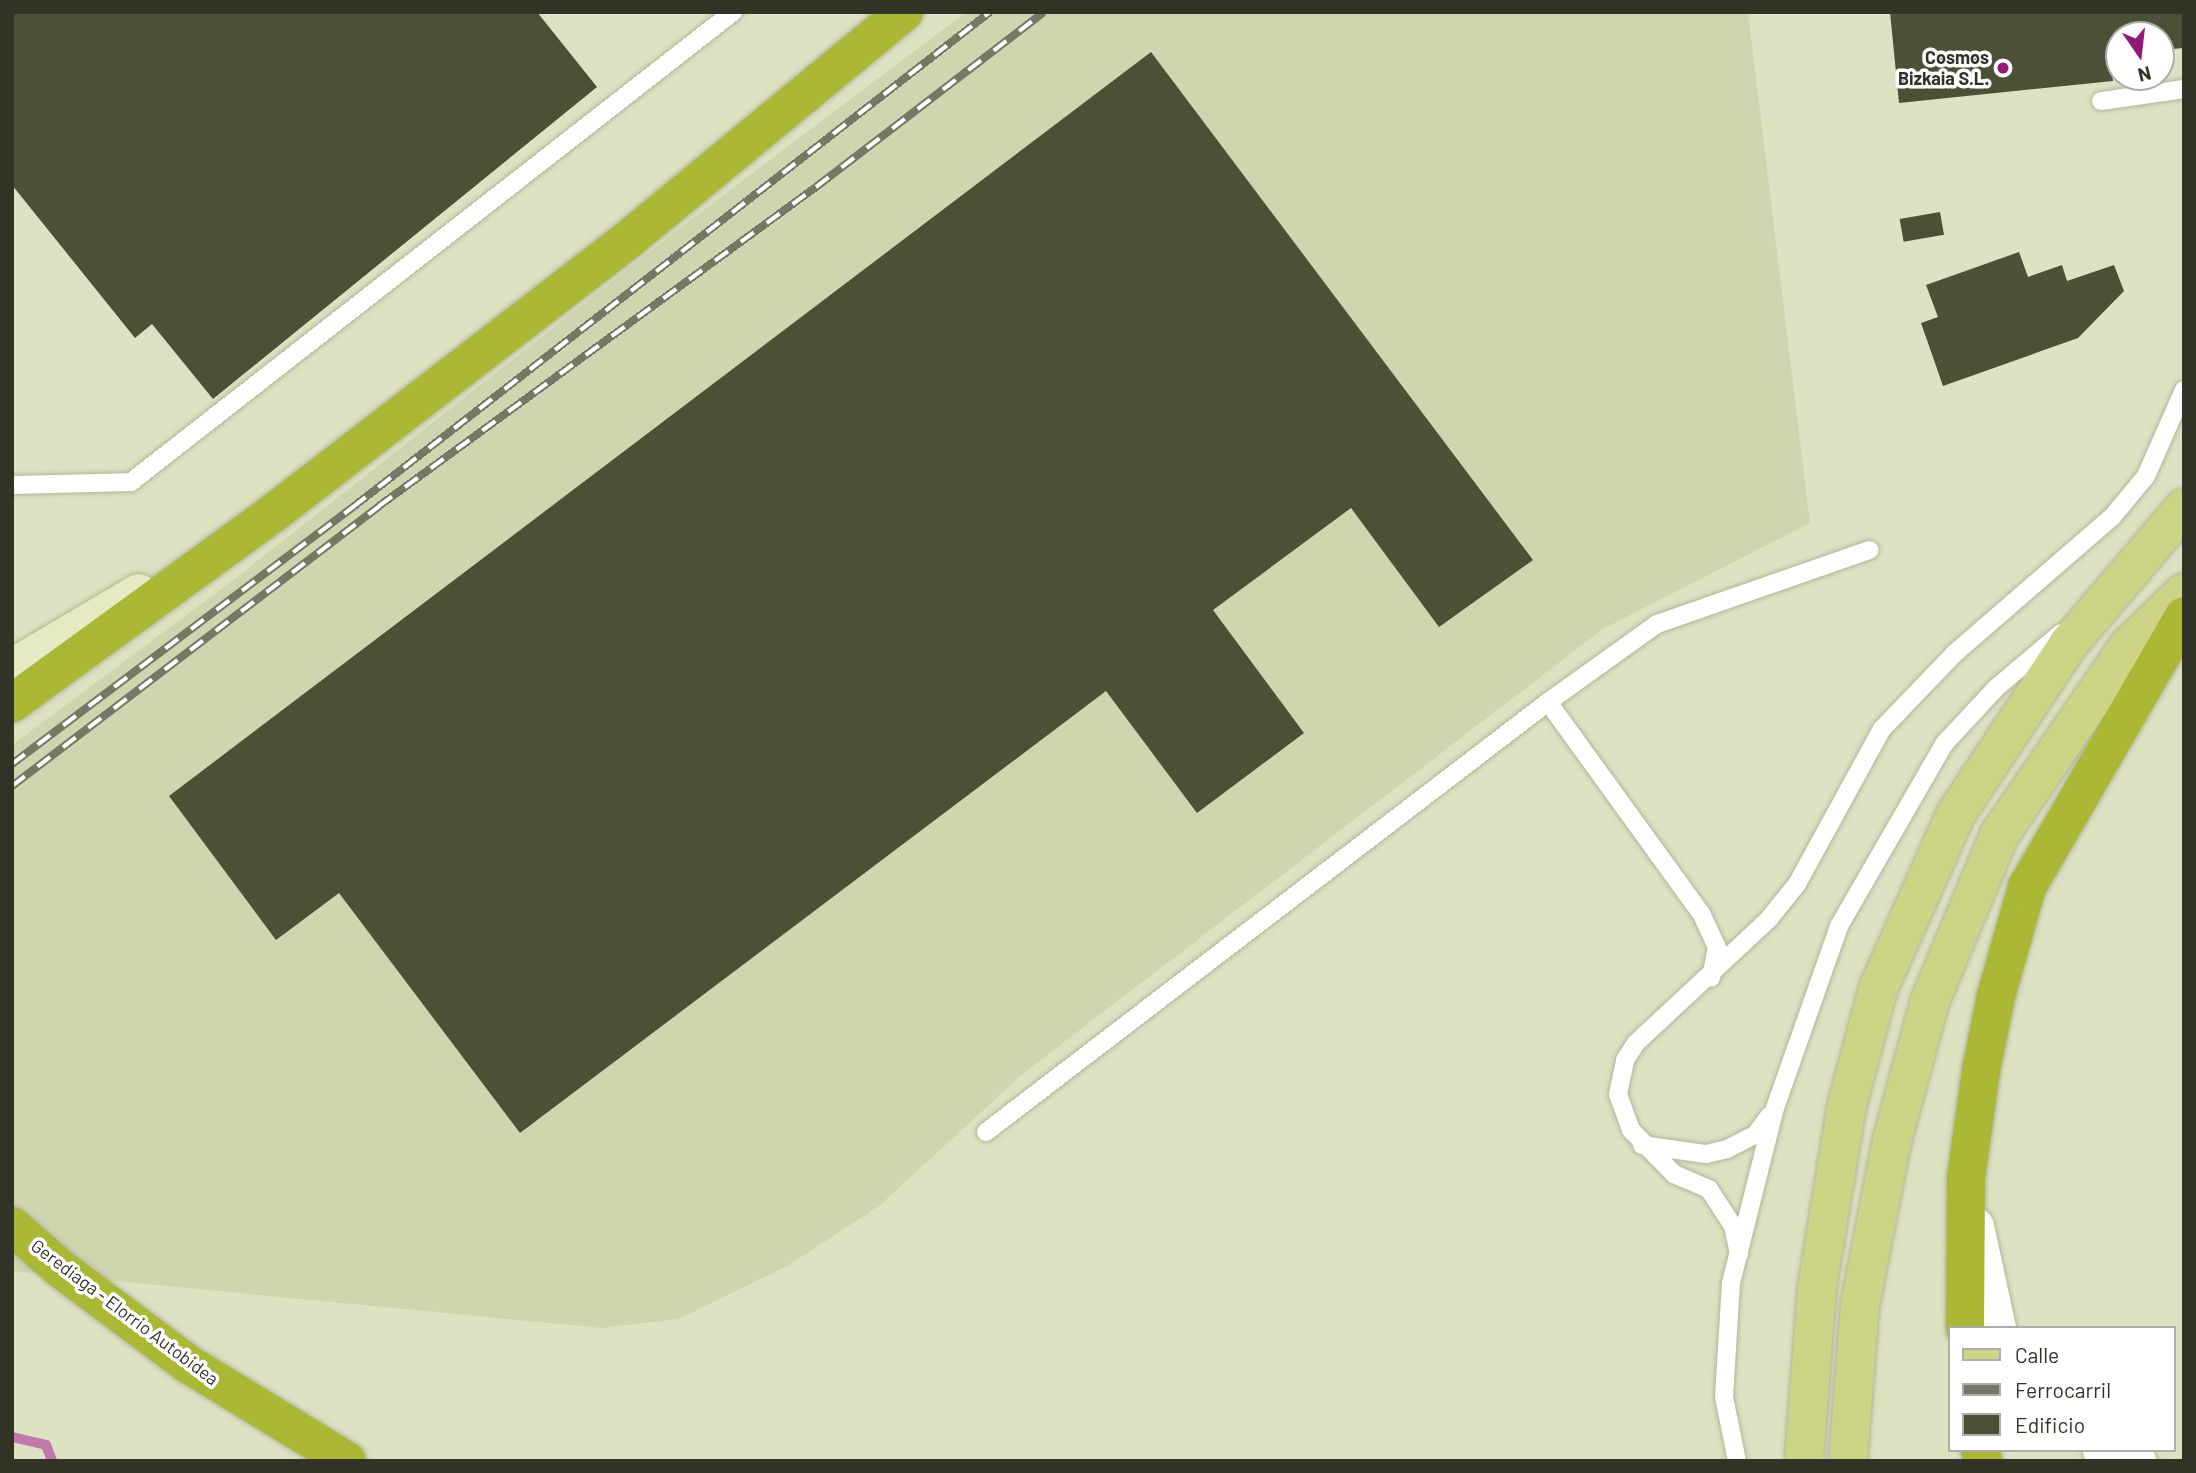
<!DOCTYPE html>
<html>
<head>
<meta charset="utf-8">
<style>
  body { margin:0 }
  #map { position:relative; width:2196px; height:1473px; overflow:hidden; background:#dde2c2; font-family:Barlow,sans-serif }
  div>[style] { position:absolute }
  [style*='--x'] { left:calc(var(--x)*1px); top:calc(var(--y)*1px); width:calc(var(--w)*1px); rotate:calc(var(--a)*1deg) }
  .built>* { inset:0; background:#cfd6af }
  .stream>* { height:10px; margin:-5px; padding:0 5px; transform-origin:5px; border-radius:5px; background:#c179aa }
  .building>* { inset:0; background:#4c5036; transform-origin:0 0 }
  .roads { filter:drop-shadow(0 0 2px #b1b698) drop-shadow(0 0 2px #b1b698) }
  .lane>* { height:18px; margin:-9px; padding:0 9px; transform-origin:9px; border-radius:9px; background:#fff }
  .street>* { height:37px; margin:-18.5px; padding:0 18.5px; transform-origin:18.5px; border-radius:18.5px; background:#fff }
  .secondary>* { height:38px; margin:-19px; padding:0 19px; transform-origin:19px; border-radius:19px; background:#e6eac3 }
  .primary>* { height:38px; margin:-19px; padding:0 19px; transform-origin:19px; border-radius:19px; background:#cdd486 }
  .highway>* { height:38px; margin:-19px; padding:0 19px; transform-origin:19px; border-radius:19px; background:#abb836 }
  .rail>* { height:8px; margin-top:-4px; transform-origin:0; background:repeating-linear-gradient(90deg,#fff 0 16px,#757864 0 32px); box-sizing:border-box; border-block:2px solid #757864 }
  .dots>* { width:19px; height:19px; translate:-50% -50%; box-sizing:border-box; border:4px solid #fff; border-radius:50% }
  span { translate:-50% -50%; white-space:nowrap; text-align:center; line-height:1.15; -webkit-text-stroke:7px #fff; paint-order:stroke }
  .poi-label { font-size:18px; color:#313327; font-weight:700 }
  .right { translate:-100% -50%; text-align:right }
  .street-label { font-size:18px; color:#313327 }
  .frame { position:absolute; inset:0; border:14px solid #313327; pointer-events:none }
  .legend { position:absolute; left:1948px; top:1326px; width:228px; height:126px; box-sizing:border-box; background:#fff; border:2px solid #adada9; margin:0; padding:9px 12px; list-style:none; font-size:21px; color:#313327 }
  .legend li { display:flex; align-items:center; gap:14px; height:35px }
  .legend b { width:35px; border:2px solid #adada9 }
  .north { position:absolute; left:2105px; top:21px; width:70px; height:70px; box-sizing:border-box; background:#fff; border:2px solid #adada9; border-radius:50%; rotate:166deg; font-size:19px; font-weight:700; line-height:28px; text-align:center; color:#313327 }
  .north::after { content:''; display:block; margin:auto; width:24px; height:32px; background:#921976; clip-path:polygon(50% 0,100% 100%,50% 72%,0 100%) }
</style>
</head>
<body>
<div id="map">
  <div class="built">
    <div style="clip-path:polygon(966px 12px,1748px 12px,1810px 523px,1603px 629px,1025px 1072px,879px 1206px,789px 1265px,679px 1319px,601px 1328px,12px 1271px,12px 745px,233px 580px,680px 228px)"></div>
  </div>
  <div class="stream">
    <div style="--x:12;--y:1437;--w:35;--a:13"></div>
    <div style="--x:46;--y:1445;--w:17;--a:69"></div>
  </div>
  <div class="building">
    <div style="clip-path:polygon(12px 12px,537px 12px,597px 87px,213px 399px,152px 324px,135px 338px,12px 185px)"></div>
    <div style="clip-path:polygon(1890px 12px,2184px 12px,2184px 48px,2161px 50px,2161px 35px,2119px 35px,2119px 55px,2110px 56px,2113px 81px,1899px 103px)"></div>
    <div style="clip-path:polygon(1151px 52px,1533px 560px,1439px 627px,1351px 508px,1213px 610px,1304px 733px,1197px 813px,1106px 691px,520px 1133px,339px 893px,276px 940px,169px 796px)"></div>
    <div style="left:1940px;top:212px;width:23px;height:41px;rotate:80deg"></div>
    <div style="clip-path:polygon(2019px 252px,2028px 277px,2062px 265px,2067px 281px,2114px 265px,2124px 291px,2078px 338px,1943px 386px,1921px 323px,1938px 317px,1926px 285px)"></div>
  </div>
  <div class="roads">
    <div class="lane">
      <div style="--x:2101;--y:101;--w:84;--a:-8.2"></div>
      <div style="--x:12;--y:485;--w:119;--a:-1.4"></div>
      <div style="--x:131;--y:482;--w:764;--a:-37.98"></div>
      <div style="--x:1548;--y:702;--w:261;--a:54.1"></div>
      <div style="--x:1701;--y:913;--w:38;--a:65"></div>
      <div style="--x:1717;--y:947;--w:31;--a:101"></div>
      <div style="--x:986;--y:1132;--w:708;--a:-37.42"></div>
      <div style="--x:1548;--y:702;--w:134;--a:-35.6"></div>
      <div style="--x:1657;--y:624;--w:225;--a:-19.2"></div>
      <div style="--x:1642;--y:1145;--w:65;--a:8"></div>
      <div style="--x:1706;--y:1154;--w:22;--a:-13"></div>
      <div style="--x:1727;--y:1149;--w:33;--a:-27"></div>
      <div style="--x:1756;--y:1134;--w:22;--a:-54"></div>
      <div style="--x:1739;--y:1254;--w:29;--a:-102"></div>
      <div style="--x:1733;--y:1226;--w:44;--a:-123"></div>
      <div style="--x:1709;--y:1189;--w:38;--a:-157"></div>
      <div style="--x:1674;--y:1174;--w:62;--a:-134.3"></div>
      <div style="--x:1631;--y:1130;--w:38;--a:-110"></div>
      <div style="--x:1618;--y:1094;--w:35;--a:-78"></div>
      <div style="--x:1625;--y:1060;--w:20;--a:-57"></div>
      <div style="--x:1636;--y:1043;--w:180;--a:-43"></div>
      <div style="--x:1768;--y:920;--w:46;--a:-51.1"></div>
      <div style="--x:1797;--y:884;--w:177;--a:-61.3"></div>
      <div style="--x:1882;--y:729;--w:105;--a:-46.2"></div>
      <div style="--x:1955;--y:653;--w:208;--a:-40.9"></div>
      <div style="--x:2112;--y:517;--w:53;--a:-50.3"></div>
      <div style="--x:2146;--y:476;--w:94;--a:-66.2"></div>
      <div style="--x:1737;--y:1461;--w:65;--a:-101.5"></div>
      <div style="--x:1724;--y:1397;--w:114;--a:-86.5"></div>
      <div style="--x:1731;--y:1283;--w:180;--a:-75.9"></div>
      <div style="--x:1775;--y:1108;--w:193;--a:-70.6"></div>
      <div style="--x:1839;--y:926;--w:210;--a:-60"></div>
      <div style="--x:1944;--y:744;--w:76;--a:-47.1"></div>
      <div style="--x:1996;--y:688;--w:85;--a:-40.2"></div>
    </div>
    <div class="street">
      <div style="--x:1975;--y:1226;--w:104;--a:77.8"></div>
      <div style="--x:2101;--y:1450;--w:38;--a:17"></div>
    </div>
    <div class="secondary">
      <div style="--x:12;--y:668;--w:147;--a:-30.6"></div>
    </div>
    <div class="primary">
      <div style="--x:1804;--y:1461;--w:173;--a:-85.7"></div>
      <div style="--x:1817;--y:1288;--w:185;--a:-80.7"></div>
      <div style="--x:1847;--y:1105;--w:120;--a:-75"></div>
      <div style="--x:1878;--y:989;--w:192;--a:-66"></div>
      <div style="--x:1956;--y:814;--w:206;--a:-56.5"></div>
      <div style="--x:2070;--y:642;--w:176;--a:-49.6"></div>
      <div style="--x:1848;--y:1461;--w:156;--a:-85.6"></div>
      <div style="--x:1860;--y:1305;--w:167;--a:-79"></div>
      <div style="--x:1892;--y:1141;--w:145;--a:-74.8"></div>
      <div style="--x:1930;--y:1001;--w:181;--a:-67.3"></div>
      <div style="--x:2000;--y:834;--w:227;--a:-55.6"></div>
      <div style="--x:2128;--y:647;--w:78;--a:-44"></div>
    </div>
    <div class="highway">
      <div style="--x:12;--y:703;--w:326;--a:-36"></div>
      <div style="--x:276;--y:511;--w:447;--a:-37.6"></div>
      <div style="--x:630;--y:238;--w:355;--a:-39.5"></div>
      <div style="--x:12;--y:1226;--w:65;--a:41.3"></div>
      <div style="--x:61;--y:1269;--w:159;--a:36.8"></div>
      <div style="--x:188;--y:1364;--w:186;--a:31.4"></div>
      <div style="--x:1965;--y:1328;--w:150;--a:-89.6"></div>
      <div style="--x:1966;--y:1178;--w:109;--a:-82.1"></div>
      <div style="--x:1981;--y:1070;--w:76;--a:-78.5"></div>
      <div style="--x:1996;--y:996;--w:113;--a:-74.1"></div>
      <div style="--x:2027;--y:887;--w:313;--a:-59.9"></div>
      <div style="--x:1980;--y:1450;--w:11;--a:75"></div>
    </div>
  </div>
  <div class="rail">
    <div style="--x:12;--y:764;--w:427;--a:-37"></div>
    <div style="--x:353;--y:507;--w:807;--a:-37.85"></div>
    <div style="--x:12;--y:786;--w:462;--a:-37.3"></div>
    <div style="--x:379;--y:506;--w:541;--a:-36.13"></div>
    <div style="--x:816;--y:187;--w:287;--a:-37.5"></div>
  </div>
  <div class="dots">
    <div style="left:2003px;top:68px;background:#921976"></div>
  </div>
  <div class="poi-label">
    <span class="right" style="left:1989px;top:68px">Cosmos<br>Bizkaia S.L.</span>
  </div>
  <div class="street-label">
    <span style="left:125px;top:1312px;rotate:37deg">Gerediaga - Elorrio Autobidea</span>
  </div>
  <div class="frame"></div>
  <ul class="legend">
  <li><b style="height:9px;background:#cdd486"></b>Calle</li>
  <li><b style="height:9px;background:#757864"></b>Ferrocarril</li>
  <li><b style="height:19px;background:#4c5036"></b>Edificio</li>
  </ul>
  <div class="north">N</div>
</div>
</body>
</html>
